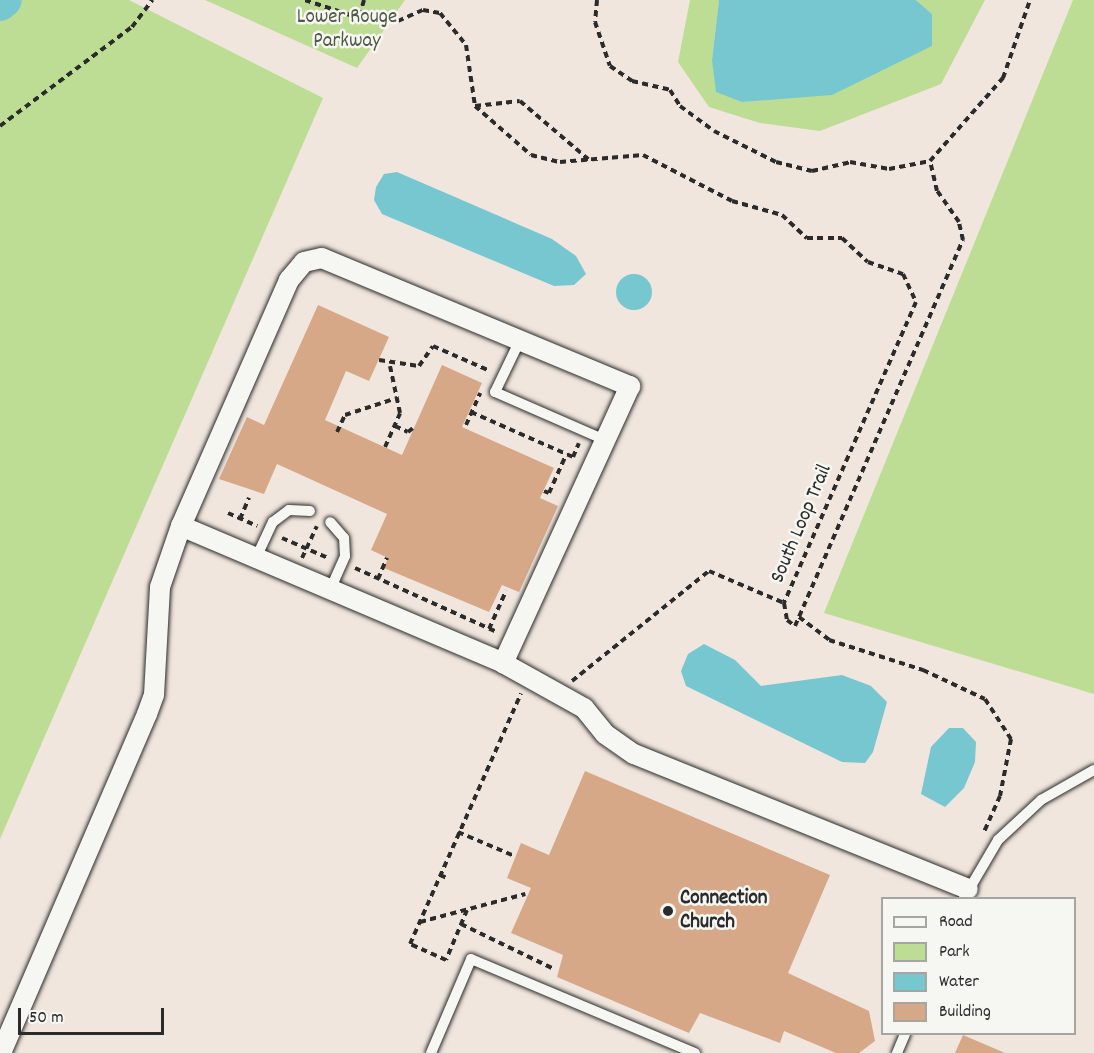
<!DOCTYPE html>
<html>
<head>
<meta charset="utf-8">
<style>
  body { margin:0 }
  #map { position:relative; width:1094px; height:1053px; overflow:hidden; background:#f0e6dd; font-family:Dekko,sans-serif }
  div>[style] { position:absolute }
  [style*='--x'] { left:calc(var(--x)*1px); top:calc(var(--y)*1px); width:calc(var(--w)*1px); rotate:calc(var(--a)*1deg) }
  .green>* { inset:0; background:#bddd95 }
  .water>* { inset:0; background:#77c7d1 }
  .round { border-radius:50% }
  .river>* { height:34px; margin:-17px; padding:0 17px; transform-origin:17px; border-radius:17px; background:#77c7d1 }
  .building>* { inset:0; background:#d6a888 }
  .path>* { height:4px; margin-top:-2px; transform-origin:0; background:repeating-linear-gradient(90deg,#2b2b2b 0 6px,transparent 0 10.5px) }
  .roads { filter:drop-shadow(0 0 2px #2b2b2b) drop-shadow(0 0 2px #2b2b2b) }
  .lane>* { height:10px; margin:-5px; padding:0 5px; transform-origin:5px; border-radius:5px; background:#f6f6f2 }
  .street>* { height:20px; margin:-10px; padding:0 10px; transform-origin:10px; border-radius:10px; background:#f6f6f2 }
  .dots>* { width:16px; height:16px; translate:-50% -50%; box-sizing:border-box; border:3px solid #f6f6f2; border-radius:50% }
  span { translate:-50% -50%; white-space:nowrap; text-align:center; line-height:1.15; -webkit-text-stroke:5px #f6f6f2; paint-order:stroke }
  .park-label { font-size:21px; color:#505846 }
  .street-label { font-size:21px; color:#2b2b2b }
  .poi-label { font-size:21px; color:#2b2b2b; font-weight:700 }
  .left { translate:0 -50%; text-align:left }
  .legend { position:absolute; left:881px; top:897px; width:195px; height:138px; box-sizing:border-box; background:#f6f6f2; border:2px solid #a5a5a2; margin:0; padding:8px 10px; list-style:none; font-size:18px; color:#2b2b2b }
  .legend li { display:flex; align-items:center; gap:12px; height:30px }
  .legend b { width:30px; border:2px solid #a5a5a2 }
  .scale { position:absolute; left:18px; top:1008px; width:146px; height:27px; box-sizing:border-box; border:3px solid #2b2b2b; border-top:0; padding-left:8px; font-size:18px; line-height:21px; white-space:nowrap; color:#2b2b2b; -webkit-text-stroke:4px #f6f6f2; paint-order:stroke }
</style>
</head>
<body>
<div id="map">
  <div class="green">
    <div style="clip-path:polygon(0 0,129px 0,323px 98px,0 839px)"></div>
    <div style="clip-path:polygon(205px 0,405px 0,357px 68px)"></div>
    <div style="clip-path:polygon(690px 0,719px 0,712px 60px,742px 102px,771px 99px,932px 14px,916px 0,985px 0,941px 84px,820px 131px,760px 123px,709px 107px,678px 62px)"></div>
    <div style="clip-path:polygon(1073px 0,1094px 0,1094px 694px,824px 613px)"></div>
  </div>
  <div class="water">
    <div style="clip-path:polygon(719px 0,916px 0,932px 14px,932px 46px,832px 95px,742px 102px,716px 92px,712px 60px)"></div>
    <div style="clip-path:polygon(397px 172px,552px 239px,576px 256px,586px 274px,574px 285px,554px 286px,382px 214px,374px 200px,376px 187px,384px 174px)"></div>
    <div class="round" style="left:616px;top:274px;width:36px;height:36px"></div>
    <div style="clip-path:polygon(704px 644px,735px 660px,761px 686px,842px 675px,871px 686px,887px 702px,873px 752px,865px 763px,842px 762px,686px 686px,681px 671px,688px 654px)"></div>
    <div style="clip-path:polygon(949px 728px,963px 728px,976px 742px,975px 762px,964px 788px,945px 807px,921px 794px,931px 747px)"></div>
  </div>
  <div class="river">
    <div style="--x:0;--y:4;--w:6;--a:-39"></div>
  </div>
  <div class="building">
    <div style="clip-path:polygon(318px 305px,389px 337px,369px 381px,346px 371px,325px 420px,402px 455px,442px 365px,482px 383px,462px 427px,554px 468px,540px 498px,558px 506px,519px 592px,502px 585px,489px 612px,384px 568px,388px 558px,371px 550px,387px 514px,277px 464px,264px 494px,219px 479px,247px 417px,264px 425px)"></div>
    <div style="clip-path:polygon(585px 771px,830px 875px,788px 973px,869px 1011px,875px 1041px,859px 1053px,836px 1053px,784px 1031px,780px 1043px,700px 1013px,689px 1033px,557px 977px,563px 955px,511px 933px,531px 888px,507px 878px,521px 843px,549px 855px)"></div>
    <div style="clip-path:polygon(963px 1035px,1005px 1053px,955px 1053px)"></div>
  </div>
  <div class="path">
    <div style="--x:305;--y:0;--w:57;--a:18.4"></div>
    <div style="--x:364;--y:0;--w:19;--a:106"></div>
    <div style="--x:359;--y:18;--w:39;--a:4"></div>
    <div style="--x:398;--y:21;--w:27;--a:-24"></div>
    <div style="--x:423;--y:10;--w:17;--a:10"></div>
    <div style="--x:440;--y:13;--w:41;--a:50.9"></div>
    <div style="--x:466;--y:45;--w:62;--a:81.6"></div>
    <div style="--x:475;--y:106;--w:74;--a:41.2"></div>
    <div style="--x:531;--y:155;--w:30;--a:14"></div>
    <div style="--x:560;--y:162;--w:83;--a:-4.8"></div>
    <div style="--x:643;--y:155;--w:100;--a:27.3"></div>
    <div style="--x:732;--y:201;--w:52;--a:15.6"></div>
    <div style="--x:782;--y:215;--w:34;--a:43"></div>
    <div style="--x:807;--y:238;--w:35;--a:0"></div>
    <div style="--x:842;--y:238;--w:35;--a:43"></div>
    <div style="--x:868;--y:262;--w:37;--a:19"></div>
    <div style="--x:903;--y:274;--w:31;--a:65"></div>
    <div style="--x:916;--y:302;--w:329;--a:113.7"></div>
    <div style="--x:784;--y:603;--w:17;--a:80"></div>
    <div style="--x:787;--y:620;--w:10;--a:37"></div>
    <div style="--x:795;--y:626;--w:421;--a:-66.5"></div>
    <div style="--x:963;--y:240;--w:18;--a:-103"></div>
    <div style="--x:959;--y:222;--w:38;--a:-125"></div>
    <div style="--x:937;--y:191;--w:31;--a:-103"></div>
    <div style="--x:930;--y:161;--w:111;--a:-48.7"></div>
    <div style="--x:1003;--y:78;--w:83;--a:-70.9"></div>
    <div style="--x:597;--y:0;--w:22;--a:95"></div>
    <div style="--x:595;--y:22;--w:46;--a:71.2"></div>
    <div style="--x:610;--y:66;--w:27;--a:34"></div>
    <div style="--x:632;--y:81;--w:39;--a:13"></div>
    <div style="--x:670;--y:90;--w:19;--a:58"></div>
    <div style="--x:680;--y:106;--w:42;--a:36.3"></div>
    <div style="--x:714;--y:131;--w:69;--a:26.6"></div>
    <div style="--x:776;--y:162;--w:37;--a:14"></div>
    <div style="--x:812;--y:171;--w:39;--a:-13"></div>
    <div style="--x:850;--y:162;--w:40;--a:10"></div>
    <div style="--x:889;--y:169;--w:42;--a:-11"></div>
    <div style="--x:475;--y:106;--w:45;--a:-6.3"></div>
    <div style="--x:520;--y:101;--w:91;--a:40.5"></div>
    <div style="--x:0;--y:126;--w:165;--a:-36.9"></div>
    <div style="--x:132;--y:27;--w:34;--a:-53"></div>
    <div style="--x:379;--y:360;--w:40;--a:8.5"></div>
    <div style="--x:419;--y:366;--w:24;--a:-55"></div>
    <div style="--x:433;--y:346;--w:62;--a:23.7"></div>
    <div style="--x:471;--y:412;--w:111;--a:23.8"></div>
    <div style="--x:573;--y:457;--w:15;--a:-67"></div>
    <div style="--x:466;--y:425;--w:35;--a:-66"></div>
    <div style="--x:395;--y:426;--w:14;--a:25"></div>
    <div style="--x:408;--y:432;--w:6;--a:-39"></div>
    <div style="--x:337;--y:432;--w:19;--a:-65"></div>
    <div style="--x:345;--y:415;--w:55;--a:-18.1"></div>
    <div style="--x:385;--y:447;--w:37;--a:-66"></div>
    <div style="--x:400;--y:413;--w:48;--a:-102"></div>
    <div style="--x:544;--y:491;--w:5;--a:22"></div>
    <div style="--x:549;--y:493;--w:42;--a:-65.9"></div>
    <div style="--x:228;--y:513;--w:32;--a:24"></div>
    <div style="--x:240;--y:519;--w:23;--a:-67"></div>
    <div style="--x:282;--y:538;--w:50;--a:23.5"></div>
    <div style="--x:302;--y:558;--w:35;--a:-65"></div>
    <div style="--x:355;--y:568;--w:156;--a:24.3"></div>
    <div style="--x:378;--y:579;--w:23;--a:-67"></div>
    <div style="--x:799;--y:617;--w:38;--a:37"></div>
    <div style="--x:829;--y:640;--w:99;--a:17.7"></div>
    <div style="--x:923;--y:670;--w:68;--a:25.1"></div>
    <div style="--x:985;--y:699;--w:48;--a:57"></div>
    <div style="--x:1011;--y:739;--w:58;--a:100.9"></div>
    <div style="--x:1000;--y:796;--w:39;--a:114"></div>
    <div style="--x:489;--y:629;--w:42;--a:-65.9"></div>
    <div style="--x:572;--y:681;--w:176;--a:-38.8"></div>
    <div style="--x:709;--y:571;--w:82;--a:23.1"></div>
    <div style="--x:458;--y:832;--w:59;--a:23.1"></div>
    <div style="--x:440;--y:875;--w:8;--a:23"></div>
    <div style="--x:467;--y:910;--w:54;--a:112.8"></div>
    <div style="--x:446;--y:960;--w:39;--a:-156"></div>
    <div style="--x:410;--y:944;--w:274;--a:-66.1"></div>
    <div style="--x:420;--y:922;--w:109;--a:-14.9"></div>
    <div style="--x:461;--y:924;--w:103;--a:25.8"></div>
  </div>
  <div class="roads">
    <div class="lane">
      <div style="--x:521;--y:338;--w:60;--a:115.7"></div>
      <div style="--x:495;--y:392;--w:120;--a:23.6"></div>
      <div style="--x:256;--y:558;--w:40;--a:-65"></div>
      <div style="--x:273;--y:522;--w:20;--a:-37"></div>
      <div style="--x:289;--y:510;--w:21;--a:3"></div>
      <div style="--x:330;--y:590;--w:37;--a:-66"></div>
      <div style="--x:345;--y:556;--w:18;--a:-93"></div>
      <div style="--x:344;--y:538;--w:21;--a:-131"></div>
      <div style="--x:964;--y:898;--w:67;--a:-59.6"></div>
      <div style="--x:998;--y:840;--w:59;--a:-42.9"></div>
      <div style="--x:1041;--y:800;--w:61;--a:-29.5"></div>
      <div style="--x:431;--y:1053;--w:102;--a:-66.9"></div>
      <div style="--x:471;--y:959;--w:243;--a:22.8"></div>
      <div style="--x:897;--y:1053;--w:21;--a:-67"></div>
    </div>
    <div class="street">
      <div style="--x:181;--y:526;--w:350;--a:23"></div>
      <div style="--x:1;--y:1053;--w:369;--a:-66.7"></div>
      <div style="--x:147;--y:714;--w:20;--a:-70"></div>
      <div style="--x:154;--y:695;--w:108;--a:-86.8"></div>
      <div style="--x:160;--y:587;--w:65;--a:-71"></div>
      <div style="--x:181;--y:526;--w:269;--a:-66.3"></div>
      <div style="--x:289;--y:280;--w:23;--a:-50"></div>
      <div style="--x:304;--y:262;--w:18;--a:-13"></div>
      <div style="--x:322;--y:258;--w:334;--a:22.6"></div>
      <div style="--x:630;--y:386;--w:305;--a:114.6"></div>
      <div style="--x:503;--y:663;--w:93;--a:29.1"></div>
      <div style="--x:584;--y:708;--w:33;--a:51"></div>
      <div style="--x:605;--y:734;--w:35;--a:35"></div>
      <div style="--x:634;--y:754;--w:360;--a:22"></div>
    </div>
  </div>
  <div class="dots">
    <div style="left:668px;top:911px;background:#2b2b2b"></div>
  </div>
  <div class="park-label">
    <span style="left:347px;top:30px">Lower Rouge<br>Parkway</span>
  </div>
  <div class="street-label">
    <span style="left:802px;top:524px;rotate:-67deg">South Loop Trail</span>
  </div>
  <div class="poi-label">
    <span class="left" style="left:680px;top:911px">Connection<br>Church</span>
  </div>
  <ul class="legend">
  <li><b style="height:8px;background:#f6f6f2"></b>Road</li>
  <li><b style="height:16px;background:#bddd95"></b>Park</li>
  <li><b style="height:16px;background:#77c7d1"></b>Water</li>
  <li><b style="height:16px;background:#d6a888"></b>Building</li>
  </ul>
  <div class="scale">50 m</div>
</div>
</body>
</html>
